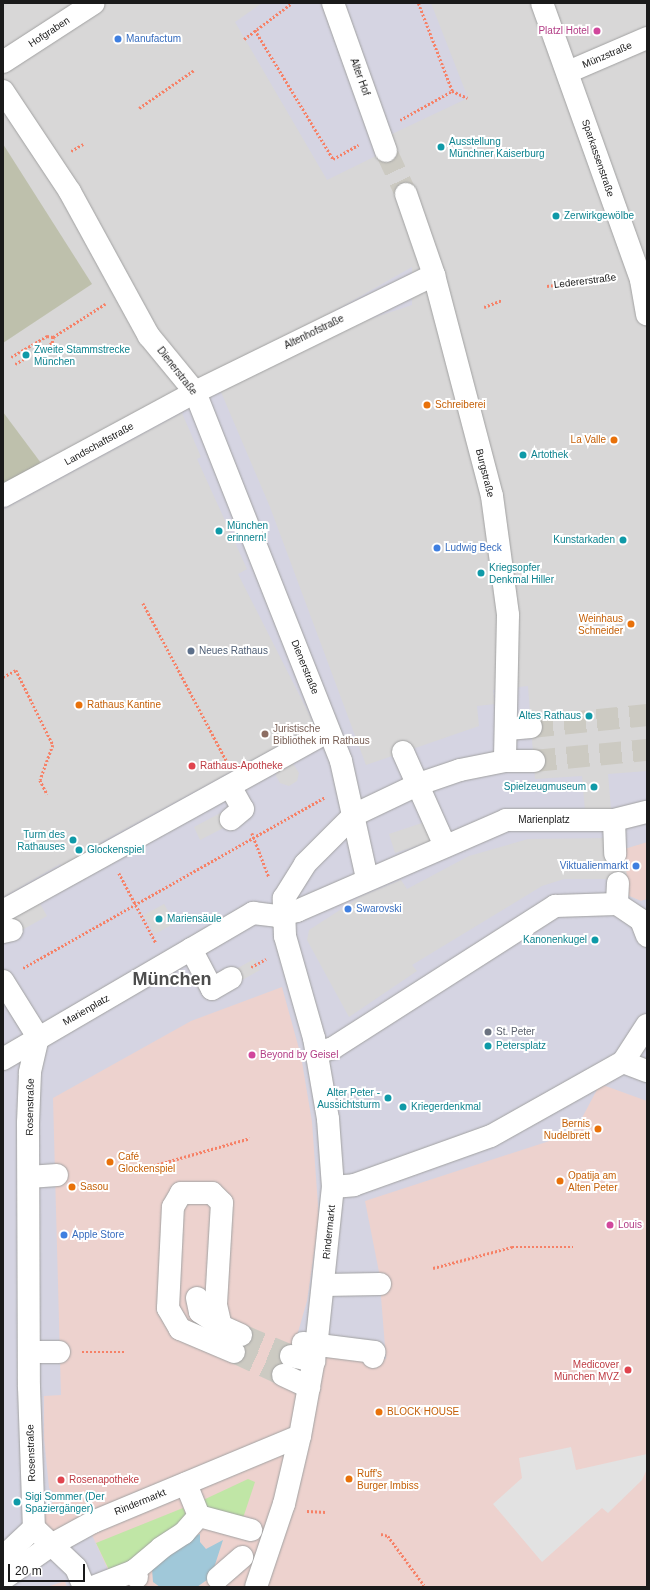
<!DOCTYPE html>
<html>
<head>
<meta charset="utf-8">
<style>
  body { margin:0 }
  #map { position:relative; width:650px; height:1590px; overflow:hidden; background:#ece9e0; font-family:Helvetica,sans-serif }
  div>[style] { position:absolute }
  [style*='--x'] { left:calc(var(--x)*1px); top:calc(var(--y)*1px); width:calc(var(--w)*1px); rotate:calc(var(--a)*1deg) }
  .residential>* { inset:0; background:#d8d7d7; transform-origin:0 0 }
  .commercial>* { inset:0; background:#edd2ce }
  .construction>* { inset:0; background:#bec0ac }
  .grass>* { inset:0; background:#c0e6a6 }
  .parking>* { inset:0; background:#e2e2e2 }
  .plaza>* { inset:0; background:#d5d4e2 }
  .water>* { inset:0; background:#a0c8d9 }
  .minor-tunnel>* { height:22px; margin-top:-11px; transform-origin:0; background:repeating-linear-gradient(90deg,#cccac2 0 22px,transparent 0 33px) }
  .path>* { height:2.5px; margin-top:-1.25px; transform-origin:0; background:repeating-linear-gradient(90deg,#f68167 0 2px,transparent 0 4px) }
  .roads { filter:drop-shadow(0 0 1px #a1a1a1) drop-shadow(0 0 1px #a1a1a1) }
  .minor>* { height:22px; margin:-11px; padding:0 11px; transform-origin:11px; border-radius:11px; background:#fff }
  .dots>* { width:11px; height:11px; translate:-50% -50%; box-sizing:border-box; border:2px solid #fff; border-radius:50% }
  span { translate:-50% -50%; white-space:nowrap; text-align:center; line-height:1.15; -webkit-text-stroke:4px #fff; paint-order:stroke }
  .hotel-label { font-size:10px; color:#b23c85 }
  .right { translate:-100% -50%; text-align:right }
  .left { translate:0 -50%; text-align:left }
  .street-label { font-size:10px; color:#1a1a1a }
  .shop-label { font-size:10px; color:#366cbe }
  .culture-label { font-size:10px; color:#0d838f }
  .food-label { font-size:10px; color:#c56008 }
  .service-label { font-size:10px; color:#4e5e75 }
  .education-label { font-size:10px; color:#785e54 }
  .health-label { font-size:10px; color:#be3a42 }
  .worship-label { font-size:10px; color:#5b616d }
  .town-label { font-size:18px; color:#4d4d4d; font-weight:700 }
  .frame { position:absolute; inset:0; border:4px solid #1a1a1a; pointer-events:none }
  .scale { position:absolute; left:8px; top:1564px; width:77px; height:18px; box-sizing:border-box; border:2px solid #1a1a1a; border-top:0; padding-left:5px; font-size:12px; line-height:14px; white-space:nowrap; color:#1a1a1a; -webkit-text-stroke:3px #fff; paint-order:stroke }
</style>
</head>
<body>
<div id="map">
  <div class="residential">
    <div style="left:3px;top:3px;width:644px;height:1584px"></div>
  </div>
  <div class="commercial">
    <div style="clip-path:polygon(647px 842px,647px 899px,641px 901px,629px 896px,624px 849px)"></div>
    <div style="clip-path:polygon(289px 969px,361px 1190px,599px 1079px,647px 1083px,647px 1587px,3px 1587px,3px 1105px)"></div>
  </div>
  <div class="construction">
    <div style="clip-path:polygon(3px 144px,92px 284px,3px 343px)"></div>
    <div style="clip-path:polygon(3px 412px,41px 463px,3px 484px)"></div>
  </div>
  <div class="grass">
    <div style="clip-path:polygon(248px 1479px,255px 1482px,242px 1521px,209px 1510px,201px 1501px)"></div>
    <div style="clip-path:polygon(183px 1508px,189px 1521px,111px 1574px,96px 1543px)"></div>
  </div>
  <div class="parking">
    <div style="clip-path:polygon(571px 1447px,576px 1470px,647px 1454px,647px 1469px,642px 1480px,608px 1513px,602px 1508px,542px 1562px,493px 1504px,522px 1478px,519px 1458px)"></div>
  </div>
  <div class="plaza">
    <div style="clip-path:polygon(262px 3px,431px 3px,468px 98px,390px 135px,386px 151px,327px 180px,235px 22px)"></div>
    <div style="clip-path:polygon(evenodd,412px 267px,412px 305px,334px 331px,218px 385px,270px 507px,366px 765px,479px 726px,477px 706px,495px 704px,493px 690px,528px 686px,535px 779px,582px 776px,585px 811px,611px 809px,608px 774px,647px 771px,647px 842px,624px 849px,607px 838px,528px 839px,469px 856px,407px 889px,401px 880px,360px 897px,309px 930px,307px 940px,349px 1017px,417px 971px,412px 965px,542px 886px,564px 879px,610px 879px,628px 884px,629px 896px,641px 901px,647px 899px,647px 1101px,600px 1084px,574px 1133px,365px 1201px,379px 1272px,386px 1359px,294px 1346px,307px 1301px,319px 1219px,312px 1122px,301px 1056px,282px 987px,191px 1021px,53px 1098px,61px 1395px,44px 1396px,44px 1438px,49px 1488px,57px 1496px,34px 1528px,3px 1550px,3px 897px,60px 864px,64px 870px,103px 845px,101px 842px,315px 726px,238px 574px,247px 569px,197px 459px,201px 457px,182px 413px,3px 510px,3px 484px,306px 327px,412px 267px,286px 762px,294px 765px,299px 773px,297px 781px,289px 786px,280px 783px,276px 776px,278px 767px,286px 762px,412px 267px,226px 810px,233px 823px,200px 840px,194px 827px,226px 810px,412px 267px,431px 820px,438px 839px,395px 853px,389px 834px,431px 820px,412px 267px,38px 900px,47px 916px,15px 934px,6px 918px,38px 900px,412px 267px,164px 904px,175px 923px,155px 934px,144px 915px,164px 904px,412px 267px,254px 959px,260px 970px,235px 984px,229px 973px,254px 959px)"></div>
    <div style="clip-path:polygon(92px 1535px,116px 1587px,67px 1587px,65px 1581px,47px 1587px,10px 1587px,38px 1565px)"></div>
  </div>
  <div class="water">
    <div style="clip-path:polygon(200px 1534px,200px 1542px,206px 1549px,223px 1540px,211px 1577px,197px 1587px,160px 1587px,153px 1582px,152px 1569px,189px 1538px)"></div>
  </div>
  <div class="minor-tunnel">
    <div style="--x:386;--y:151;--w:47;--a:65.1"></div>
    <div style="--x:531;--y:727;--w:117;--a:-5.9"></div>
    <div style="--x:534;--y:761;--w:114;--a:-5.6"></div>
    <div style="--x:241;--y:1335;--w:54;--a:22.8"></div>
    <div style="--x:234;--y:1352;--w:54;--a:25.1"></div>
  </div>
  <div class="path">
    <div style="--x:255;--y:30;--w:151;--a:58.8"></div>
    <div style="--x:333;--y:159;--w:29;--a:-29"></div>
    <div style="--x:244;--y:39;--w:60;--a:-36.9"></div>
    <div style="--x:452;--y:91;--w:17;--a:24"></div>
    <div style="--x:139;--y:108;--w:67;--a:-34.6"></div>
    <div style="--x:400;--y:120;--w:60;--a:-29.1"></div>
    <div style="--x:452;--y:91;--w:94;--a:-111.1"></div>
    <div style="--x:71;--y:151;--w:14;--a:-30"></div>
    <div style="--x:547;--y:286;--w:68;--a:-7.7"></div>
    <div style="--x:484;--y:307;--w:19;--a:-21"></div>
    <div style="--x:11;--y:357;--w:42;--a:-30.3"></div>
    <div style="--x:47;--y:336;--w:6;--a:9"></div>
    <div style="--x:53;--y:337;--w:62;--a:-32.4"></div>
    <div style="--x:15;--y:364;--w:43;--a:-29.6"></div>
    <div style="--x:52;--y:343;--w:6;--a:-81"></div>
    <div style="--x:143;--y:603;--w:178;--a:62.1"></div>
    <div style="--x:3;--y:677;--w:15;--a:-28"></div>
    <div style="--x:16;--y:670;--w:84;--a:63.7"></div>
    <div style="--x:53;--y:745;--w:37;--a:110"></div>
    <div style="--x:40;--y:780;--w:16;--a:63"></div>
    <div style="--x:252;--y:833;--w:47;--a:68.9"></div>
    <div style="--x:119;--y:873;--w:79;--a:62.1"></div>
    <div style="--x:251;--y:967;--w:17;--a:-28"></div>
    <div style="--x:23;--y:968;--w:347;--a:-29.5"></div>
    <div style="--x:138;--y:1170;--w:116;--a:-15.9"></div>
    <div style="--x:433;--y:1268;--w:82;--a:-14.9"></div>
    <div style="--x:512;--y:1247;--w:61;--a:0"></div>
    <div style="--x:82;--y:1352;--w:43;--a:0"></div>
    <div style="--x:307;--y:1511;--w:19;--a:3"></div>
    <div style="--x:381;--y:1534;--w:7;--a:16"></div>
    <div style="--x:388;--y:1536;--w:61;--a:53.7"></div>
  </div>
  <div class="roads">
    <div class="minor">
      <div style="--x:333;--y:3;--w:157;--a:70.3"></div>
      <div style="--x:542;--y:3;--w:294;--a:70.3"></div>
      <div style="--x:641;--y:280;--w:35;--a:80"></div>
      <div style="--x:3;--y:62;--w:108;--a:-33"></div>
      <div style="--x:568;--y:72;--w:86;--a:-23.3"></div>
      <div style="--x:3;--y:91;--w:121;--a:56.4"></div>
      <div style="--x:70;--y:192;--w:164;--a:61.3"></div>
      <div style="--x:149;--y:336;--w:72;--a:50.6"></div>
      <div style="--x:195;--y:392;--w:397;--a:68.4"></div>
      <div style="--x:341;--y:761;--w:120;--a:77.5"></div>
      <div style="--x:406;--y:194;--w:86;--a:70.9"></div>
      <div style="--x:434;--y:275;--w:228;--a:75.3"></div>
      <div style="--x:492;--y:496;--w:120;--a:82.3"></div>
      <div style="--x:508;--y:615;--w:146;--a:91.2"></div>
      <div style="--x:3;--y:496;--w:218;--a:-28.4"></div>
      <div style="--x:195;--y:392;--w:266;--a:-26.1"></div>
      <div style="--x:508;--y:729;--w:23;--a:-5"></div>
      <div style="--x:403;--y:752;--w:103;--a:65.9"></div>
      <div style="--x:230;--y:786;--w:26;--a:61"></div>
      <div style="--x:243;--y:809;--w:16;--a:140"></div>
      <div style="--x:614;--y:820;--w:34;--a:88"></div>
      <div style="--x:618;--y:883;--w:21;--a:93"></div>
      <div style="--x:617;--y:904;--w:29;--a:34"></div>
      <div style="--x:641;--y:920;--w:17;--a:69"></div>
      <div style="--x:3;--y:911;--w:372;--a:-28.9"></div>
      <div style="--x:3;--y:932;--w:9;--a:-13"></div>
      <div style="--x:191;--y:949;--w:45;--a:62.3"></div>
      <div style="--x:212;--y:989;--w:22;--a:-30"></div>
      <div style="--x:3;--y:981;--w:66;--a:58"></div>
      <div style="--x:38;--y:1037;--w:37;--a:103"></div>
      <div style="--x:30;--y:1073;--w:50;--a:92.3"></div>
      <div style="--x:28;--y:1123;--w:264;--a:89.8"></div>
      <div style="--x:29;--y:1387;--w:141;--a:88"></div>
      <div style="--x:34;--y:1528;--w:58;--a:43.6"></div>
      <div style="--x:76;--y:1568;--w:21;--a:67"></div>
      <div style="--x:316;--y:1053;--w:18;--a:-16"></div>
      <div style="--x:333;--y:1048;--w:264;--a:-32.6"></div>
      <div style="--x:555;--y:906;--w:62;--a:-1.8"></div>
      <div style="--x:3;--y:1059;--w:290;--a:-30.3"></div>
      <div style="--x:253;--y:913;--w:24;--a:7"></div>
      <div style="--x:277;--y:916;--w:21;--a:-14"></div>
      <div style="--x:297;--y:911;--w:228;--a:-23.5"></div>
      <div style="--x:506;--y:820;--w:108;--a:0"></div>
      <div style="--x:614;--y:820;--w:34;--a:-14"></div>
      <div style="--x:623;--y:1062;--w:26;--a:21"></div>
      <div style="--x:29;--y:1177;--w:28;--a:-4"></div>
      <div style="--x:333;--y:1187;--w:21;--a:-5"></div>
      <div style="--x:354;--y:1185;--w:145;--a:-19.7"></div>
      <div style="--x:491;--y:1136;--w:151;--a:-29.3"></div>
      <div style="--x:623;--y:1062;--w:44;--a:-57"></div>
      <div style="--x:324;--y:1285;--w:56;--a:-1"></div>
      <div style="--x:197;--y:1298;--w:14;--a:78"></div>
      <div style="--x:200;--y:1312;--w:25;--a:34"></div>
      <div style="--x:303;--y:1343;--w:72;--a:7.2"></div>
      <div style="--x:374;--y:1352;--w:5;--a:101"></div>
      <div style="--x:29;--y:1352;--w:30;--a:0"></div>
      <div style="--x:234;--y:1352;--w:59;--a:-156.9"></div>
      <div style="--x:180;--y:1329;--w:24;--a:-120"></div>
      <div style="--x:168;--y:1308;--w:101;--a:-87.2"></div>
      <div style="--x:173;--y:1207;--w:16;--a:-60"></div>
      <div style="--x:181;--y:1193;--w:31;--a:0"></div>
      <div style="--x:212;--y:1193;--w:14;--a:45"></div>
      <div style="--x:222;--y:1203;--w:102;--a:93.4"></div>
      <div style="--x:216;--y:1305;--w:22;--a:77"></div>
      <div style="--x:221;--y:1326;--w:22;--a:24"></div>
      <div style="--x:291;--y:1356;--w:24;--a:12"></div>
      <div style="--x:283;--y:1375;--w:29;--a:25"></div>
      <div style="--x:199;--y:1516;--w:54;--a:15.1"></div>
      <div style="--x:3;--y:1557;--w:42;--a:-43.1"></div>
      <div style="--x:137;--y:1577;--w:7;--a:-117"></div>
      <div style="--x:134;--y:1571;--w:35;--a:-40"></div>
      <div style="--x:161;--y:1548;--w:27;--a:-33"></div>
      <div style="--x:184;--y:1533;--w:23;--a:-49"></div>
      <div style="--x:199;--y:1516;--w:35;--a:-112"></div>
      <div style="--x:218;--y:1578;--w:32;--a:-41"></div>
      <div style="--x:3;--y:1579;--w:61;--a:-35"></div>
      <div style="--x:53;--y:1544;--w:46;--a:-28.8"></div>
      <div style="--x:93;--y:1522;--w:224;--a:-22.6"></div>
      <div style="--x:93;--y:1587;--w:44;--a:-21.3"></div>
      <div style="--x:256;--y:1587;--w:88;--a:-71.4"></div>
      <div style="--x:284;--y:1504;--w:70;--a:-76.8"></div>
      <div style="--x:300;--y:1436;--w:89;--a:-79.7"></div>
      <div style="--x:316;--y:1348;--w:162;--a:-84"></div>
      <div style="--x:333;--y:1187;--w:68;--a:-94.2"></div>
      <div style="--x:328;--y:1119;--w:82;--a:-99.8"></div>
      <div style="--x:314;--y:1038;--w:106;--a:-105.9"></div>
      <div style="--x:285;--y:936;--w:38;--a:-92"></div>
      <div style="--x:284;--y:898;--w:40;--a:-58"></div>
      <div style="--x:305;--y:864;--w:69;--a:-45"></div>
      <div style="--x:354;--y:815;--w:72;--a:-25.5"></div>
      <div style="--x:419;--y:784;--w:43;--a:-18.9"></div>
      <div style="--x:460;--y:770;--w:46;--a:-11.3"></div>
      <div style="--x:505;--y:761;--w:29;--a:0"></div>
    </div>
  </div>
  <div class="dots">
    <div style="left:597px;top:31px;background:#d1479c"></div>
    <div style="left:118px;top:39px;background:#3f7fe0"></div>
    <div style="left:441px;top:147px;background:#0f9aa8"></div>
    <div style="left:556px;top:216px;background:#0f9aa8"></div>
    <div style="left:26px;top:355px;background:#0f9aa8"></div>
    <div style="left:427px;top:405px;background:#e8710a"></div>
    <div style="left:614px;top:440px;background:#e8710a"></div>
    <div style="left:523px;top:455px;background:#0f9aa8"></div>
    <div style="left:219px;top:531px;background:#0f9aa8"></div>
    <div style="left:623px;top:540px;background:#0f9aa8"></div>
    <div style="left:437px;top:548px;background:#3f7fe0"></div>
    <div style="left:481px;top:573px;background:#0f9aa8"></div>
    <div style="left:631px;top:624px;background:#e8710a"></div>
    <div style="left:191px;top:651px;background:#5c6f8a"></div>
    <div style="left:79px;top:705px;background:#e8710a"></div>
    <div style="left:589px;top:716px;background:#0f9aa8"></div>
    <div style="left:265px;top:734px;background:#8d6e63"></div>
    <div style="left:192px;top:766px;background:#e0444e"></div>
    <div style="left:594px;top:787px;background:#0f9aa8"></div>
    <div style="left:73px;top:840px;background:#0f9aa8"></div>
    <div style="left:79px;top:850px;background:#0f9aa8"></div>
    <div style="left:636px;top:866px;background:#3f7fe0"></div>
    <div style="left:348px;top:909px;background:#3f7fe0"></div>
    <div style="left:159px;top:919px;background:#0f9aa8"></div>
    <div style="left:595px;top:940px;background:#0f9aa8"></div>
    <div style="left:488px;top:1032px;background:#6b7280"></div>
    <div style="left:488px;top:1046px;background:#0f9aa8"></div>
    <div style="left:252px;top:1055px;background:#d1479c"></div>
    <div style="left:388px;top:1098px;background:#0f9aa8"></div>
    <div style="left:403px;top:1107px;background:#0f9aa8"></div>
    <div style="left:598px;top:1129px;background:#e8710a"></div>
    <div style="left:110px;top:1162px;background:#e8710a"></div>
    <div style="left:560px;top:1181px;background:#e8710a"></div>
    <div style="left:72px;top:1187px;background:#e8710a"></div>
    <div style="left:610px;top:1225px;background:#d1479c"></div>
    <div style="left:64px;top:1235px;background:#3f7fe0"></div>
    <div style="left:628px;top:1370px;background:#e0444e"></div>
    <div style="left:379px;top:1412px;background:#e8710a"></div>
    <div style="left:349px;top:1479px;background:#e8710a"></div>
    <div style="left:61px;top:1480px;background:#e0444e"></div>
    <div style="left:17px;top:1502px;background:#0f9aa8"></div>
  </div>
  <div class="hotel-label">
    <span class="right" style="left:589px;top:31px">Platzl Hotel</span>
    <span class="left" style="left:260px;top:1055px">Beyond by Geisel</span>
    <span class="left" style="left:618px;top:1225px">Louis</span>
  </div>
  <div class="street-label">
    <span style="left:49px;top:32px;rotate:-33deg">Hofgraben</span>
    <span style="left:607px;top:55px;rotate:-23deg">Münzstraße</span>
    <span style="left:360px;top:77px;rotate:70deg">Alter Hof</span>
    <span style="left:598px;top:158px;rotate:71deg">Sparkassenstraße</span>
    <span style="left:585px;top:281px;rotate:-7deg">Ledererstraße</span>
    <span style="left:314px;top:332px;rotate:-26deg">Altenhofstraße</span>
    <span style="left:177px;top:371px;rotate:52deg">Dienerstraße</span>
    <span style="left:99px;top:444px;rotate:-29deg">Landschaftstraße</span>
    <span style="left:485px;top:473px;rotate:76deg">Burgstraße</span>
    <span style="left:305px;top:667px;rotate:68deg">Dienerstraße</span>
    <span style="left:544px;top:820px">Marienplatz</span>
    <span style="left:86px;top:1010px;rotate:-30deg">Marienplatz</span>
    <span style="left:30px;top:1107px;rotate:-89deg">Rosenstraße</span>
    <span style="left:329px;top:1232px;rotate:-84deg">Rindermarkt</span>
    <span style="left:31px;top:1453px;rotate:-92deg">Rosenstraße</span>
    <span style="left:140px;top:1502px;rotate:-22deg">Rindermarkt</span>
  </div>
  <div class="shop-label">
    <span class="left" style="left:126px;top:39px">Manufactum</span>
    <span class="left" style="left:445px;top:548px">Ludwig Beck</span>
    <span class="right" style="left:628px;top:866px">Viktualienmarkt</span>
    <span class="left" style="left:356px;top:909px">Swarovski</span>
    <span class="left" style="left:72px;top:1235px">Apple Store</span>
  </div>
  <div class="culture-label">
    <span class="left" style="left:449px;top:147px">Ausstellung<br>Münchner Kaiserburg</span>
    <span class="left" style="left:564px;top:216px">Zerwirkgewölbe</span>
    <span class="left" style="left:34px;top:355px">Zweite Stammstrecke<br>München</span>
    <span class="left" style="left:531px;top:455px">Artothek</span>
    <span class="left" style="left:227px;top:531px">München<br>erinnern!</span>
    <span class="right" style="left:615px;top:540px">Kunstarkaden</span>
    <span class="left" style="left:489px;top:573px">Kriegsopfer<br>Denkmal Hiller</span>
    <span class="right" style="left:581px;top:716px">Altes Rathaus</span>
    <span class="right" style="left:586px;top:787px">Spielzeugmuseum</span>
    <span class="right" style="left:65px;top:840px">Turm des<br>Rathauses</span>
    <span class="left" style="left:87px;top:850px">Glockenspiel</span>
    <span class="left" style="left:167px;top:919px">Mariensäule</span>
    <span class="right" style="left:587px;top:940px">Kanonenkugel</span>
    <span class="left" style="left:496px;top:1046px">Petersplatz</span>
    <span class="right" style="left:380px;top:1098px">Alter Peter -<br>Aussichtsturm</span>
    <span class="left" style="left:411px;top:1107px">Kriegerdenkmal</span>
    <span class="left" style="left:25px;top:1502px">Sigi Sommer (Der<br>Spaziergänger)</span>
  </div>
  <div class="food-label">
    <span class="left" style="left:435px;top:405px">Schreiberei</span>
    <span class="right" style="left:606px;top:440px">La Valle</span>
    <span class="right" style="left:623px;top:624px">Weinhaus<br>Schneider</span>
    <span class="left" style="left:87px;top:705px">Rathaus Kantine</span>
    <span class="right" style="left:590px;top:1129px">Bernis<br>Nudelbrett</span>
    <span class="left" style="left:118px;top:1162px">Café<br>Glockenspiel</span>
    <span class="left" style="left:568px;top:1181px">Opatija am<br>Alten Peter</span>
    <span class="left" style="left:80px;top:1187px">Sasou</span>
    <span class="left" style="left:387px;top:1412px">BLOCK HOUSE</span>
    <span class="left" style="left:357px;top:1479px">Ruff's<br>Burger Imbiss</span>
  </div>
  <div class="service-label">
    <span class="left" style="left:199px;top:651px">Neues Rathaus</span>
  </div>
  <div class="education-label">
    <span class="left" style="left:273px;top:734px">Juristische<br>Bibliothek im Rathaus</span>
  </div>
  <div class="health-label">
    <span class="left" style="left:200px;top:766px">Rathaus-Apotheke</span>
    <span class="right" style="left:619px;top:1370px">Medicover<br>München MVZ</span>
    <span class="left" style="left:69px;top:1480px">Rosenapotheke</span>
  </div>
  <div class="worship-label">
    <span class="left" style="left:496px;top:1032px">St. Peter</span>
  </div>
  <div class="town-label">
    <span style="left:172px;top:979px">München</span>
  </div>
  <div class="frame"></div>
  <div class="scale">20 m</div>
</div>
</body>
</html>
